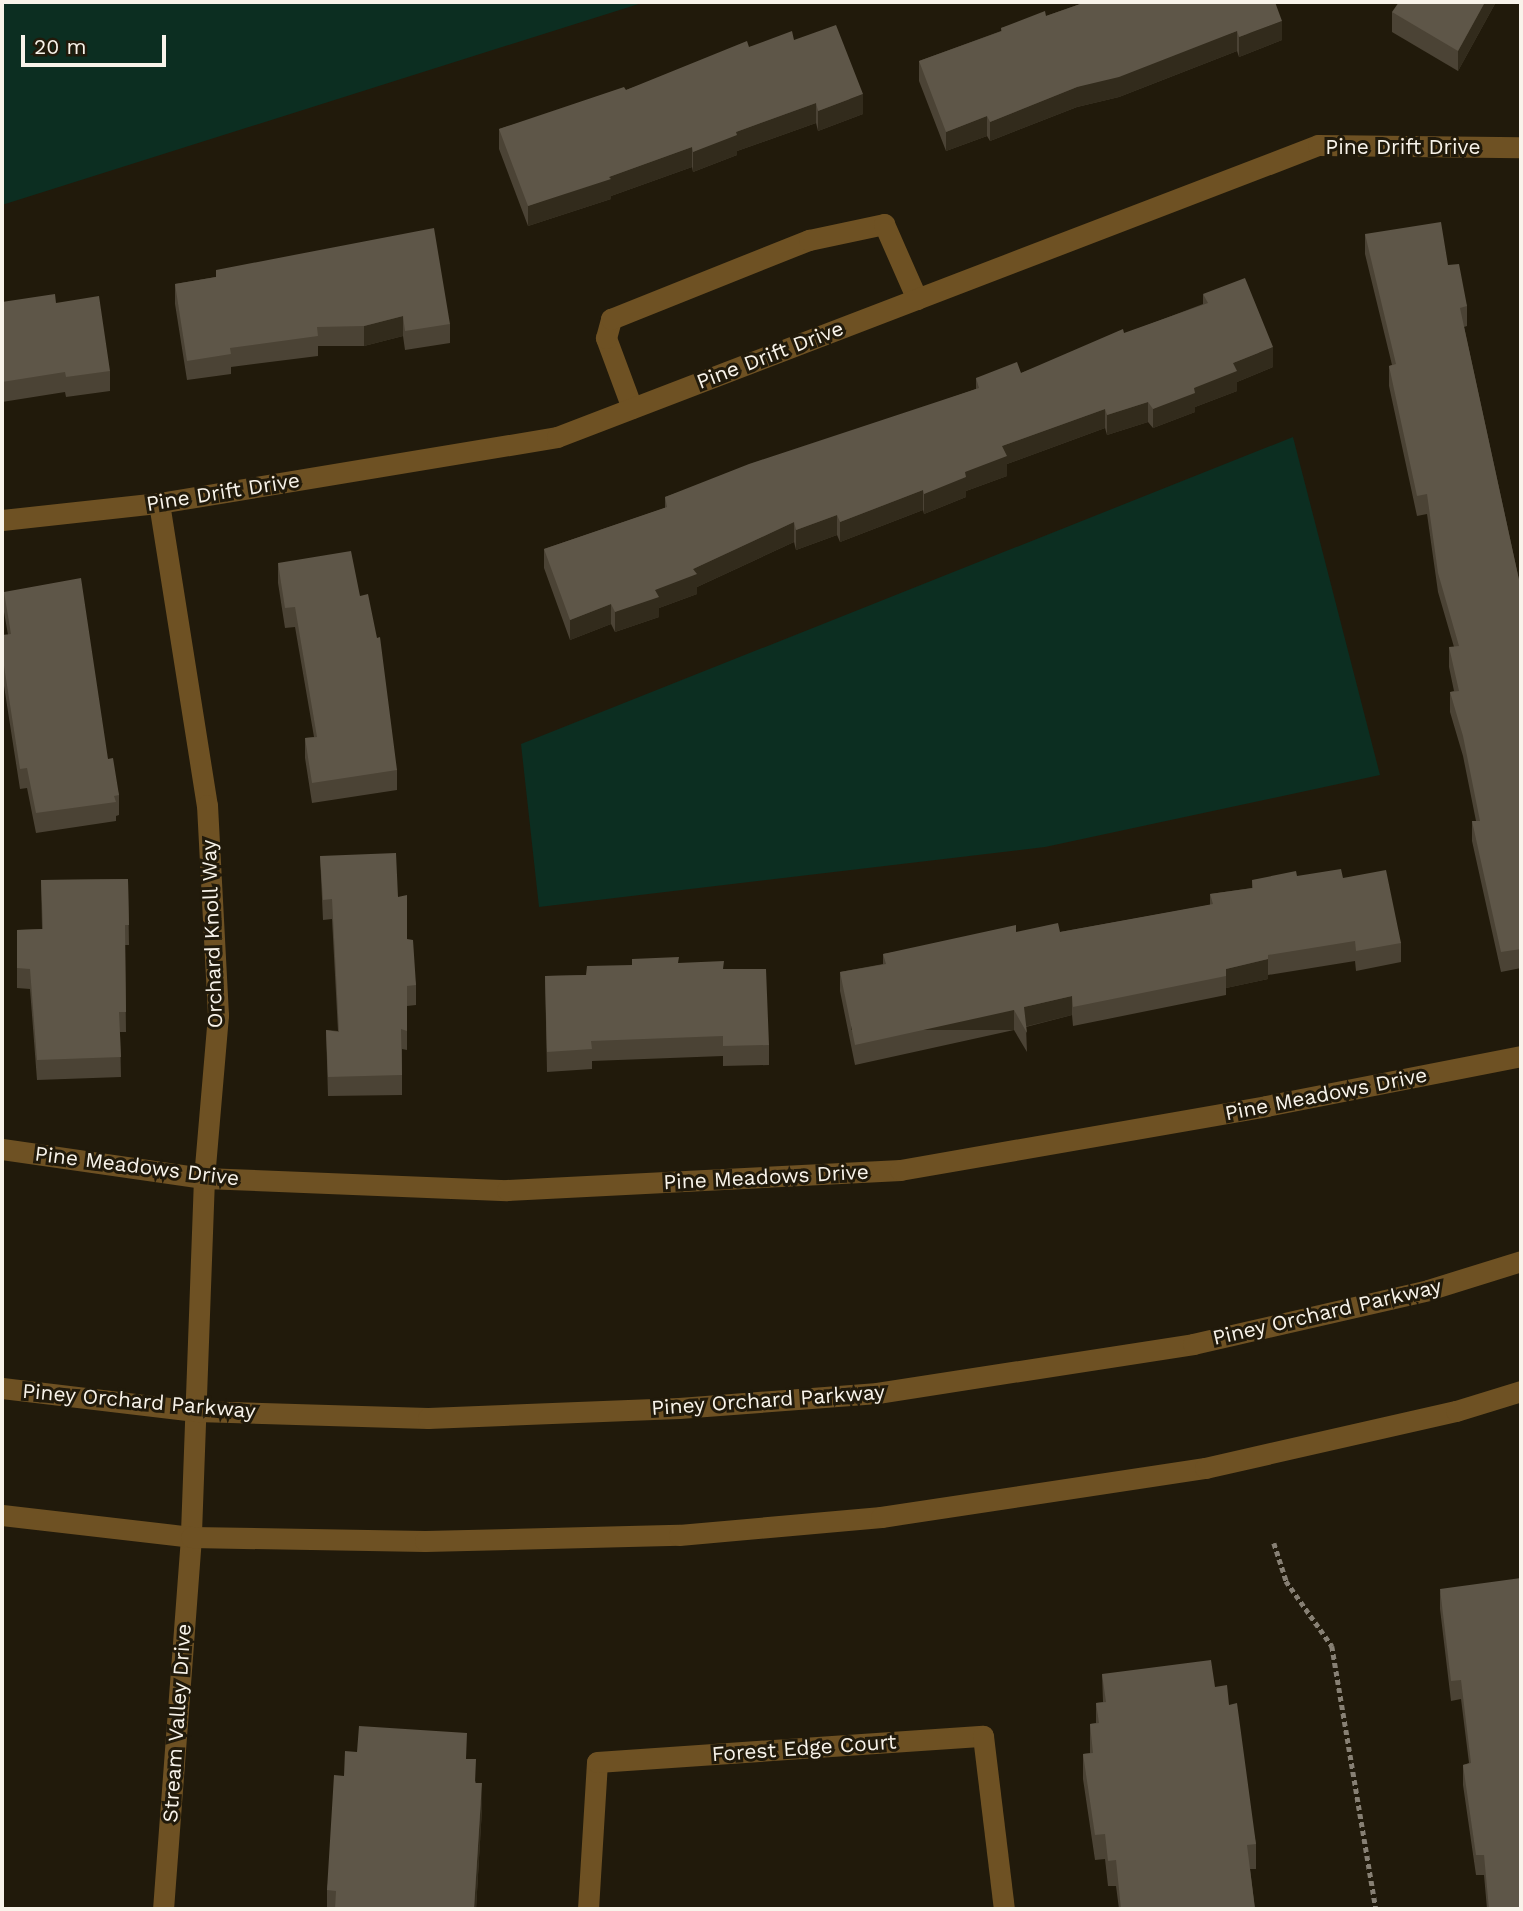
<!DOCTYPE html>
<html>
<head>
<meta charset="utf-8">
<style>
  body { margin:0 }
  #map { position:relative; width:1523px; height:1911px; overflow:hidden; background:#211a0b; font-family:"Work Sans",sans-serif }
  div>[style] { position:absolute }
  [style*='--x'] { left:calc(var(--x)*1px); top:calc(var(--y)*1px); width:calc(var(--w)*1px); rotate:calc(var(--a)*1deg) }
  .green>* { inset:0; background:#0c2e21 }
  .path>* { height:4.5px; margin-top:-2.25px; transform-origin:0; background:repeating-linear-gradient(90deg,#878074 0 5px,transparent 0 8.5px) }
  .minor>* { height:21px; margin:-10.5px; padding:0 10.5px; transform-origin:10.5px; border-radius:10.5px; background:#6e5123 }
  .wall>* { inset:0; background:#4b4335 }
  .shaded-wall>* { inset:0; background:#322b1c; transform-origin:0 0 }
  .building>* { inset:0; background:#5e5648 }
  span { translate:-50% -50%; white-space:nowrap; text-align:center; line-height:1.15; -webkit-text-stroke:6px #211a0b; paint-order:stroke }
  .street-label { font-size:21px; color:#f8f3ea }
  .frame { position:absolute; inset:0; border:4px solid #f8f3ea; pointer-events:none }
  .scale { position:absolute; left:21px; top:35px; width:145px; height:32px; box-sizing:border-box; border:4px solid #f8f3ea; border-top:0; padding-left:9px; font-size:21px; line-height:24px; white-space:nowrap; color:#f8f3ea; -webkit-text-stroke:5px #211a0b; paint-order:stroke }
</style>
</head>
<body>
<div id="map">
  <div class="green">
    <div style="clip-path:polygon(2px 2px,645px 2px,2px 205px)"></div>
    <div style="clip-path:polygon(1293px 437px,1380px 775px,1045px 847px,539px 907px,521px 744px)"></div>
  </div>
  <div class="path">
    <div style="--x:1274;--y:1543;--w:40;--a:72"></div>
    <div style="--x:1286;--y:1581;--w:80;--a:54.7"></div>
    <div style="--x:1332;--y:1646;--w:267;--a:80.5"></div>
  </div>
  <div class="minor">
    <div style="--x:632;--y:408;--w:75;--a:-110.4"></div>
    <div style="--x:606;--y:338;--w:20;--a:-75"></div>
    <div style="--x:611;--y:319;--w:213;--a:-21.8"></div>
    <div style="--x:809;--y:240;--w:77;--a:-12"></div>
    <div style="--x:884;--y:224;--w:82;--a:66.3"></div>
    <div style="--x:159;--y:503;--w:306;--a:81"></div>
    <div style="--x:207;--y:805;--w:210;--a:87"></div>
    <div style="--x:218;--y:1015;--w:164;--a:94.9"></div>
    <div style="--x:204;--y:1178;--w:359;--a:92.1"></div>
    <div style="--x:191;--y:1537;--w:373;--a:94.3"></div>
    <div style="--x:2;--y:520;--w:158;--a:-6.2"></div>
    <div style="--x:159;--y:503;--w:403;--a:-9.4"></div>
    <div style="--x:557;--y:437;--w:815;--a:-20.99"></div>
    <div style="--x:1318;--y:145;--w:203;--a:0.6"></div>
    <div style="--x:2;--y:1149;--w:204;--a:8.2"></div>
    <div style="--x:204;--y:1178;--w:303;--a:2.3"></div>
    <div style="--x:507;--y:1190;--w:394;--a:-2.9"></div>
    <div style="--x:900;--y:1170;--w:372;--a:-9.9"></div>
    <div style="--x:1266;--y:1106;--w:260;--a:-11.1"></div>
    <div style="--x:2;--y:1388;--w:195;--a:6.8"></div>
    <div style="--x:196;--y:1411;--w:232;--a:1.7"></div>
    <div style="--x:428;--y:1418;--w:251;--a:-2.3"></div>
    <div style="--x:679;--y:1408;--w:199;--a:-4.3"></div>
    <div style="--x:877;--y:1393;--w:320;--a:-8.8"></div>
    <div style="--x:1193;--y:1344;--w:241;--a:-12.9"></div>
    <div style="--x:1428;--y:1290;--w:97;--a:-17.3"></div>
    <div style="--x:2;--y:1515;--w:190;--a:6.6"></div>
    <div style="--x:191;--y:1537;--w:234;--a:1"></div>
    <div style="--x:425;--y:1541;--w:254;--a:-1.4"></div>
    <div style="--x:679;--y:1535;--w:203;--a:-5.1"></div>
    <div style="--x:881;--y:1517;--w:328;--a:-8.6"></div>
    <div style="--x:1205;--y:1468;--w:257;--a:-12.8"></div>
    <div style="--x:1456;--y:1411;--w:68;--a:-17.1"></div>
    <div style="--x:588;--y:1909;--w:147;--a:-86.5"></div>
    <div style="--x:597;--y:1762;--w:387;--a:-3.9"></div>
    <div style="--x:983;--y:1736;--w:174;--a:83.1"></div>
  </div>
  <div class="wall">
    <div style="clip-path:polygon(1086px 2px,1282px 40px,1239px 57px,1237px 51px,1119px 97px,1077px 107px,990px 141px,987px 136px,946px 151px,919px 81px,919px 61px,1001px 31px,1001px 28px,1046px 16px)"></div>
    <div style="clip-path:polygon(1496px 2px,1458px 71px,1392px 32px,1392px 12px)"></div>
    <div style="clip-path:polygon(794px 40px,863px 114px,818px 131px,816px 123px,737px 151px,737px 155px,693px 172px,692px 167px,611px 196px,611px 199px,528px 226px,499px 149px,499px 129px,626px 90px,749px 47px)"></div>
    <div style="clip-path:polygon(1365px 234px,1448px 265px,1467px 306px,1467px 326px,1464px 327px,1521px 589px,1521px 968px,1501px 972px,1472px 841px,1472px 821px,1476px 821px,1463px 756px,1450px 712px,1450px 692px,1454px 691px,1449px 667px,1449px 647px,1454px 647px,1438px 592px,1427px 514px,1417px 516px,1389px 386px,1389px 366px,1392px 365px,1365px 254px)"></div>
    <div style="clip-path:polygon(216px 270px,450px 324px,450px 343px,405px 350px,403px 336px,364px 346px,318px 346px,318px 356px,231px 367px,231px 374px,187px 380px,175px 304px,175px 284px,216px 277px)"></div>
    <div style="clip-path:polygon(1203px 294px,1273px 367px,1237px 382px,1237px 391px,1195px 407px,1195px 412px,1153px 428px,1148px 422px,1107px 435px,1105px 428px,1007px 464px,1007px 476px,966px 491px,966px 497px,924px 514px,923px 510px,840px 542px,837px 535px,796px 550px,794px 542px,697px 587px,697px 594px,659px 608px,659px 617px,615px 632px,611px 624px,570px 640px,544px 568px,544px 549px,665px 508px,665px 497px,976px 389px,976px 378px,1021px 373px,1203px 304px)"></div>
    <div style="clip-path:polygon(2px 302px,56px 303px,110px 371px,110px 391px,66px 397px,65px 392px,2px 402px)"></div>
    <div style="clip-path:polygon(278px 563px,397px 770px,397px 790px,312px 803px,305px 758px,305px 738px,314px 737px,295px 627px,285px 628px,278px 583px)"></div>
    <div style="clip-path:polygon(4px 592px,108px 759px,119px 795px,119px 815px,116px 816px,116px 821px,36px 833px,27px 788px,20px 789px,2px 673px,2px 635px,8px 635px,4px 612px)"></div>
    <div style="clip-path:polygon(320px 856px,398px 897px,416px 985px,416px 1005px,407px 1006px,407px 1050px,402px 1049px,402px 1095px,328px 1096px,326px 1030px,338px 1031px,332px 919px,323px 920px)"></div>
    <div style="clip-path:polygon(1343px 878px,1401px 943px,1401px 962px,1356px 971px,1355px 961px,1268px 975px,1268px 979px,1226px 988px,1226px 995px,1073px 1026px,1072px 1015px,1026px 1027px,1027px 1052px,1014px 1030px,855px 1065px,840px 991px,840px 972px,883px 964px,883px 954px,1016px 932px,1060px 932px,1210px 905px,1210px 894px,1252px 888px,1252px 880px)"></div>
    <div style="clip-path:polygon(128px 879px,129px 945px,125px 945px,126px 1032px,120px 1032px,121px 1077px,37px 1080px,30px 989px,17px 988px,17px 930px,42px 929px,41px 880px)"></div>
    <div style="clip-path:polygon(679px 963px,723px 969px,769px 1045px,769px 1065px,723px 1066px,723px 1056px,592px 1061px,592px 1069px,547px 1072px,545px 976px,586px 975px)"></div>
    <div style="clip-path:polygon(1440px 1589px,1521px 1909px,1487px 1909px,1484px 1875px,1476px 1875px,1463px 1785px,1463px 1765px,1469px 1763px,1461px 1699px,1451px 1701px,1440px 1609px)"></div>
    <div style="clip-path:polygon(1102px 1674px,1215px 1687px,1229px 1705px,1256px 1844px,1256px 1869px,1250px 1869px,1255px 1909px,1119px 1909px,1116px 1886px,1108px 1886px,1105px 1859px,1095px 1860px,1083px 1779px,1083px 1754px,1090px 1753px,1090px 1724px,1096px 1723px,1096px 1703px,1103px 1702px)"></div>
    <div style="clip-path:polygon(467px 1759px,476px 1783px,482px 1808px,476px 1909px,327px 1909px,327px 1890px,344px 1776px)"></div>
  </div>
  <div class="shaded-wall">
    <div style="clip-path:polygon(1485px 2px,1496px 2px,1458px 71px,1458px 51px)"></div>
    <div style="clip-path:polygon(1282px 21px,1282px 40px,1239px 57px,1239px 37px)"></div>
    <div style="clip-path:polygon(1237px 31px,1237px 51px,1119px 97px,1077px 107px,990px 141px,990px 122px,1077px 87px)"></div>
    <div style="clip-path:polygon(863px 94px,863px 114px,818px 131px,818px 111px)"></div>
    <div style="clip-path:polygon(816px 103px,816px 123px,737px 151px,737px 155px,693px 172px,693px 152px,736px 132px)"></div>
    <div style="clip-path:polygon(987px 116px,987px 136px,946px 151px,946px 132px)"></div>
    <div style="clip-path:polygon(692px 147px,692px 167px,611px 196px,611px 199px,528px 226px,528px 206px)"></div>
    <div style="clip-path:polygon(403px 316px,403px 336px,364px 346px,364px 326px)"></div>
    <div style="clip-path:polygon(1273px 347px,1273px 367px,1237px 382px,1237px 391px,1195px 407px,1195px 412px,1153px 428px,1153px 409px,1194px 388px,1233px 363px)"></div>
    <div style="clip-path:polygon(1148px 402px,1148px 422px,1107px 435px,1107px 415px)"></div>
    <div style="clip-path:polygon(1105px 409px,1105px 428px,1007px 464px,1007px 476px,966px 491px,966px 497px,924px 514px,924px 494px,965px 472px,1002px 446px)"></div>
    <div style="clip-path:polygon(923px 490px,923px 510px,840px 542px,840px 522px)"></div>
    <div style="clip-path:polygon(837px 515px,837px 535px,796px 550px,796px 530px)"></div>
    <div style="clip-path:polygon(794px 522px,794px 542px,697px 587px,697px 594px,659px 608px,659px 617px,615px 632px,615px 612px,693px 569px)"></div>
    <div style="clip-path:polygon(611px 604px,611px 624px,570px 640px,570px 620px)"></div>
    <div style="clip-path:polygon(1268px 959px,1268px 979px,1226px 988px,1226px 969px)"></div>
    <div style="clip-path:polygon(1072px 996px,1072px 1015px,1024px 1027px,1024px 1007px)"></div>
    <div style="left:1014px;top:1010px;width:20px;height:163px;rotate:90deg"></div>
    <div style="clip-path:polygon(482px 1783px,482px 1808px,476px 1909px,474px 1909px)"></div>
  </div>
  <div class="building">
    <div style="clip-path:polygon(1086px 2px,1275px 2px,1282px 21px,1239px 37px,1237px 31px,1119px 77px,1077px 87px,990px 122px,987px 116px,946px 132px,919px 61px,1002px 31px,1001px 28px,1045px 11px,1046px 16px)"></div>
    <div style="clip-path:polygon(1399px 2px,1485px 2px,1458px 51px,1392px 12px)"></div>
    <div style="clip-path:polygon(836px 25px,863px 94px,818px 111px,816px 103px,736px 132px,737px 135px,693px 152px,692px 147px,609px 177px,611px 179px,528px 206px,499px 129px,624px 87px,626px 90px,747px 41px,749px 47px,792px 31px,794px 40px)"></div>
    <div style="clip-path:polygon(1441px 222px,1448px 265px,1459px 264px,1467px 306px,1460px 308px,1521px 589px,1521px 949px,1501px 952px,1472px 821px,1480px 821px,1463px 736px,1450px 692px,1459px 691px,1449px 647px,1459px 646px,1438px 573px,1427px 494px,1417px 496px,1389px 366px,1396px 364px,1365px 234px)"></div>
    <div style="clip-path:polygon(434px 228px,450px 324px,405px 331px,403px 316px,364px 326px,317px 327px,318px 336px,230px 348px,231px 354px,187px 361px,175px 284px,216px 277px,216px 270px)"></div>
    <div style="clip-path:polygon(1245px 278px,1273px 347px,1233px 363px,1237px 371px,1194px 388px,1195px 393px,1153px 409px,1148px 402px,1107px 415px,1105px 409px,1002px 446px,1007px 456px,965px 472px,966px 477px,924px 494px,923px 490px,840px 522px,837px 515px,796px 530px,794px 522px,693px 569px,697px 574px,655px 590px,659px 597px,615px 612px,611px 604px,570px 620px,544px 549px,667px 507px,665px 497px,749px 464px,979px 388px,976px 378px,1017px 362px,1021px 373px,1123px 329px,1124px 333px,1208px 303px,1203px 294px)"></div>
    <div style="clip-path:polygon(55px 294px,56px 303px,99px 296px,110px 371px,66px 377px,65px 372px,2px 382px,2px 302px)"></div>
    <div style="clip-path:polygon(351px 551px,360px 596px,368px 594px,377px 638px,380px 637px,397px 770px,312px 783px,305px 738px,317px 737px,295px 607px,285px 608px,278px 563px)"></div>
    <div style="clip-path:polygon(81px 578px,108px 759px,113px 758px,119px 795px,114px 796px,116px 802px,36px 813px,27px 768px,20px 769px,2px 653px,2px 635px,11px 634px,4px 592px)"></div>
    <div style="clip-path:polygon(396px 853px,398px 897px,407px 895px,407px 939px,413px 940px,416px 985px,407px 986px,407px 1031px,401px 1029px,402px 1075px,328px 1077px,326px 1030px,339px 1032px,332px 899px,323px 900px,320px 856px)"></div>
    <div style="clip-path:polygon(1341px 869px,1343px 878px,1386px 870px,1401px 943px,1356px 951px,1355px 941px,1268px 955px,1268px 959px,1226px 969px,1226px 976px,1073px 1007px,1072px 996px,1024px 1007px,1027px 1033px,1014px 1010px,855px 1045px,840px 972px,886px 964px,883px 954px,1016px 925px,1016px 932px,1058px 923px,1060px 932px,1213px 904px,1210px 894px,1253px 888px,1252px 880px,1296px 871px,1297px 876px)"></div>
    <div style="clip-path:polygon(128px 879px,129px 925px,125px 925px,126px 1012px,119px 1012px,121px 1057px,37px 1060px,30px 969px,17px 968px,17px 930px,43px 929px,41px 880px)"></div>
    <div style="clip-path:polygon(679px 957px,678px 963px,724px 961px,723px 969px,766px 969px,769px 1045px,723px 1046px,723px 1036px,591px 1041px,592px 1049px,547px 1052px,545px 976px,586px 975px,587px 966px,632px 965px,632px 959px)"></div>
    <div style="clip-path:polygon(1521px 1578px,1521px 1909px,1489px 1909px,1484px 1855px,1476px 1855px,1463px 1765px,1471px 1763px,1461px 1680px,1451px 1681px,1440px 1589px)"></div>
    <div style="clip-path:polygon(1211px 1660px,1215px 1687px,1227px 1685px,1229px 1705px,1237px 1703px,1256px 1844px,1247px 1845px,1255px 1909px,1121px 1909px,1116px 1860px,1108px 1861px,1105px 1834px,1095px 1835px,1083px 1754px,1093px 1753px,1090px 1724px,1099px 1723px,1096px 1703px,1106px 1702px,1102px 1674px)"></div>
    <div style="clip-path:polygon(359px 1726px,467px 1733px,466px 1759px,476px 1759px,475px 1783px,482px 1783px,474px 1909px,335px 1909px,336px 1891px,327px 1890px,334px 1775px,344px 1776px,345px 1751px,357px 1752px)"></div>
  </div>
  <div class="street-label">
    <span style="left:1403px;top:147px">Pine Drift Drive</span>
    <span style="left:770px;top:355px;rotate:-21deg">Pine Drift Drive</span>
    <span style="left:223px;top:492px;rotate:-9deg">Pine Drift Drive</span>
    <span style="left:212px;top:934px;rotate:-92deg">Orchard Knoll Way</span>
    <span style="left:1326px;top:1094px;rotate:-11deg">Pine Meadows Drive</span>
    <span style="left:137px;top:1166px;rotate:7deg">Pine Meadows Drive</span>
    <span style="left:766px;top:1177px;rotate:-3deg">Pine Meadows Drive</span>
    <span style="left:1327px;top:1312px;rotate:-13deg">Piney Orchard Parkway</span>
    <span style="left:768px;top:1400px;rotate:-4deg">Piney Orchard Parkway</span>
    <span style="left:139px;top:1401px;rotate:5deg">Piney Orchard Parkway</span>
    <span style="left:177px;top:1723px;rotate:-86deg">Stream Valley Drive</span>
    <span style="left:804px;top:1748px;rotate:-4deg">Forest Edge Court</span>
  </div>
  <div class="frame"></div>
  <div class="scale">20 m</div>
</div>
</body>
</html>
